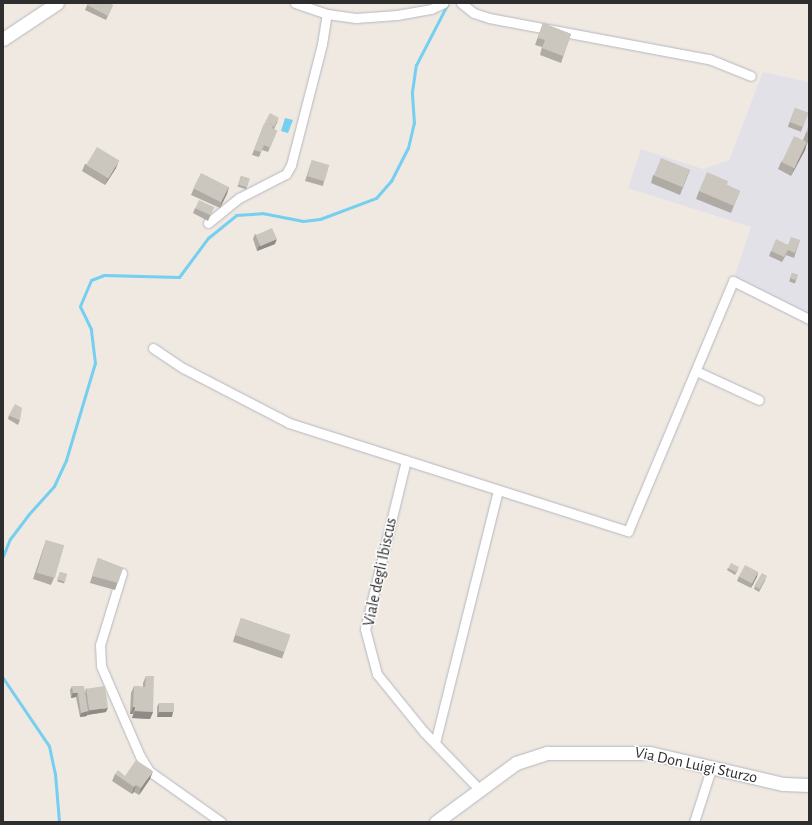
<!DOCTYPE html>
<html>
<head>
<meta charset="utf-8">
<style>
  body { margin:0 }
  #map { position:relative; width:812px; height:825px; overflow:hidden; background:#efe9e1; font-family:"Alegreya Sans",sans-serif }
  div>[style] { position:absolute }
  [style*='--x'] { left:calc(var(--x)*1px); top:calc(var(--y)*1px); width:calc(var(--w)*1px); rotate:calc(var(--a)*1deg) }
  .industrial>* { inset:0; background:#e3e1e8 }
  .water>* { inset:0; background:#75cff0 }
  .stream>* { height:3px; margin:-1.5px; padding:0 1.5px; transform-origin:1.5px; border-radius:1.5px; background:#75cff0 }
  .roads { filter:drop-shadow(0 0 1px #b4b7c1) drop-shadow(0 0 1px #b4b7c1) }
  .street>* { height:9px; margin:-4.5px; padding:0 4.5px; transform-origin:4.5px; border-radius:4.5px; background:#fff }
  .secondary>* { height:13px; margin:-6.5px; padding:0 6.5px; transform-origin:6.5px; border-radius:6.5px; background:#fff }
  .wall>* { inset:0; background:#afaba4; transform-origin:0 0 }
  .shaded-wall>* { inset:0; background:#8e8b86 }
  .building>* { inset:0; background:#cbc7bf; transform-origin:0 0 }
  span { translate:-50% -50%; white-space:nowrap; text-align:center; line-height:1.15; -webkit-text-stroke:3px #fff; paint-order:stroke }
  .street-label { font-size:16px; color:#2e2e2e }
  .frame { position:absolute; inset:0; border:4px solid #2e2e2e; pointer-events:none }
</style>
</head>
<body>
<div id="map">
  <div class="industrial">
    <div style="clip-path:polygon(763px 72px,809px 82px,809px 319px,733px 281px,751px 227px,628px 188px,641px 149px,703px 169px,729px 160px)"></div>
  </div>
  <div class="water">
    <div style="clip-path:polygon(285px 118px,293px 120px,288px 133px,281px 131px)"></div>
  </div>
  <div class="stream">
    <div style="--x:3;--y:556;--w:18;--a:-68"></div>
    <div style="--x:10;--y:539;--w:30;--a:-53"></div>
    <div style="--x:28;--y:515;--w:39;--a:-48"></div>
    <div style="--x:54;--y:486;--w:29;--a:-65"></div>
    <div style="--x:66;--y:460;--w:101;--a:-73.4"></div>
    <div style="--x:95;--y:363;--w:34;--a:-97"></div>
    <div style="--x:91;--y:329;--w:25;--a:-116"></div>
    <div style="--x:80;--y:306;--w:28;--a:-67"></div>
    <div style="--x:91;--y:280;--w:14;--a:-21"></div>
    <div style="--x:104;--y:275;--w:75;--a:1.5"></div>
    <div style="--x:179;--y:277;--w:49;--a:-53.4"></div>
    <div style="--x:208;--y:238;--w:36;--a:-39"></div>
    <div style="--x:236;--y:215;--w:26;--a:-4"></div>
    <div style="--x:262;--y:213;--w:42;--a:11"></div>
    <div style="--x:303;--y:221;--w:17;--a:-7"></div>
    <div style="--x:320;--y:219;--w:60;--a:-20.6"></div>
    <div style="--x:376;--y:198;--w:23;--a:-49"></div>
    <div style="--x:391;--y:181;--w:37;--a:-63"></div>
    <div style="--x:408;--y:148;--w:26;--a:-77"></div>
    <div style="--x:414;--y:123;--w:31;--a:-94"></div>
    <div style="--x:412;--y:92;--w:27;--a:-82"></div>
    <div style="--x:416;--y:65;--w:68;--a:-62.7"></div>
    <div style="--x:3;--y:678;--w:82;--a:55.9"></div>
    <div style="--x:49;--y:746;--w:29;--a:78"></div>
    <div style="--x:55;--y:774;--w:48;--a:85.2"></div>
  </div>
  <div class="roads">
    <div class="street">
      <div style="--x:295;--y:3;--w:34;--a:19"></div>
      <div style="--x:327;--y:14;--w:29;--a:8"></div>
      <div style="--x:356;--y:18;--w:41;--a:-4.2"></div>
      <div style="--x:397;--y:15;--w:35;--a:-10"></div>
      <div style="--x:431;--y:9;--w:14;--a:-25"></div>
      <div style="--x:461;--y:3;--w:16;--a:38"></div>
      <div style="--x:474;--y:13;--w:16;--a:18"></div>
      <div style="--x:489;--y:18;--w:224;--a:10.6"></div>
      <div style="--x:709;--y:59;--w:45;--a:22"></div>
      <div style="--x:208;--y:223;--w:40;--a:-39"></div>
      <div style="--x:239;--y:198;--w:53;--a:-27.1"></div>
      <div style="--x:286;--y:174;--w:10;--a:-61"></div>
      <div style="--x:291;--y:165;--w:125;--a:-75.6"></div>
      <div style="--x:322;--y:44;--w:30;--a:-81"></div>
      <div style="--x:153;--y:348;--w:36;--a:34"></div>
      <div style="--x:183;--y:368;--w:119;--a:27.4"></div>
      <div style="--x:289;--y:423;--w:356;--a:17.7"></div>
      <div style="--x:628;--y:531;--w:271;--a:-67.2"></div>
      <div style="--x:733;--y:281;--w:85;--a:26.6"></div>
      <div style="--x:696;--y:371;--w:69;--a:24.7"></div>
      <div style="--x:406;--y:460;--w:174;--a:103.6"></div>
      <div style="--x:365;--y:629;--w:47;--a:75.1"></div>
      <div style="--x:377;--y:674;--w:75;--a:51"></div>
      <div style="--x:424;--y:732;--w:79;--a:46"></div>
      <div style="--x:122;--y:573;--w:75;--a:107"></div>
      <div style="--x:100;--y:645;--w:21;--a:87"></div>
      <div style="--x:101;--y:666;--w:98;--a:66.6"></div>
      <div style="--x:140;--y:756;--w:17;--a:59"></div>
      <div style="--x:149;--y:771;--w:88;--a:35.3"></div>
      <div style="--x:435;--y:743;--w:261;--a:-76"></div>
      <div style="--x:694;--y:822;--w:59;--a:-72.2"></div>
    </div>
    <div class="secondary">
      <div style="--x:3;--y:39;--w:65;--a:-33.7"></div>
      <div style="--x:436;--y:822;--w:99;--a:-36.4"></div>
      <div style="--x:516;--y:763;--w:33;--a:-18"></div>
      <div style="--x:547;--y:753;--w:103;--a:0"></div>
      <div style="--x:650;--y:753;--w:137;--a:13.1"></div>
      <div style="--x:783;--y:784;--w:26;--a:2"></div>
    </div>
  </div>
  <div class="wall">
    <div style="clip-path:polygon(88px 3px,113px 5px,106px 20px,85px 10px)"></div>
    <div style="clip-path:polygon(543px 23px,571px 34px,561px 63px,540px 55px,542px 47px,535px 45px)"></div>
    <div style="left:795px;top:108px;width:14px;height:20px;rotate:21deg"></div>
    <div style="clip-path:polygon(278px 121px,274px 129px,277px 131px,268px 152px,262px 150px,259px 157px,252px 155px,264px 124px)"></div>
    <div style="clip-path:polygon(809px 125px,809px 144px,807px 143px,805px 150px,791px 176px,778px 169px,781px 162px,803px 140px)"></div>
    <div style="clip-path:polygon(312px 160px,324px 181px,323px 186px,305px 181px)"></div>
    <div style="clip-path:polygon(85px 164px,116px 168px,105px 185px,82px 171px)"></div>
    <div style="clip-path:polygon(690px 170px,680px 195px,651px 183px,653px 175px)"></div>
    <div style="left:241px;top:176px;width:9px;height:11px;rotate:18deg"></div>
    <div style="clip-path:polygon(727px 185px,740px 191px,731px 213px,696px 199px,699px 191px)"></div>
    <div style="clip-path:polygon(229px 187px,220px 208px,191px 195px,194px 188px)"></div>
    <div style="clip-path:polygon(195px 208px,212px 212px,208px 221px,193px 213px)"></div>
    <div style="clip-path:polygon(255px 234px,275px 244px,257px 251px,253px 239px)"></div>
    <div style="clip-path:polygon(800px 240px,794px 258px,786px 255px,782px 262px,769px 256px,771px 251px)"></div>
    <div style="left:792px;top:273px;width:6px;height:9px;rotate:18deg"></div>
    <div style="clip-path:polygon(9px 415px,20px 420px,18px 425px,8px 419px)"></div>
    <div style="clip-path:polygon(46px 540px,54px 578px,51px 585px,33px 579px)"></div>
    <div style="clip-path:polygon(98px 558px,123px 568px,115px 590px,90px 583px)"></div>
    <div style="clip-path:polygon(728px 568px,738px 570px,735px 575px,727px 570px)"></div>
    <div style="left:60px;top:572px;width:7px;height:10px;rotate:16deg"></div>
    <div style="clip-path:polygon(758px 572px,751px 588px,737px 581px,739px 576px)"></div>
    <div style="clip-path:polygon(766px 579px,759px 592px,754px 589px,755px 586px)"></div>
    <div style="left:241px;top:618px;width:52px;height:25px;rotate:19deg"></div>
    <div style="clip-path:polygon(146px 676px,153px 712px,150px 719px,132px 718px,133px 714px,130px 714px,131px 693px,134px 686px,143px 687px,143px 683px)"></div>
    <div style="clip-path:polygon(72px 686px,85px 693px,86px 688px,106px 712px,87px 715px,87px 714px,87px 716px,80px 717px,76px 697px,71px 698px,70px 690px)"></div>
    <div style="clip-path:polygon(159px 703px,172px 717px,157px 717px,157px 707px)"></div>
    <div style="clip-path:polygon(115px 774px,125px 776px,150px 779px,139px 795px,134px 792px,132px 794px,112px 781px)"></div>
  </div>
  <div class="shaded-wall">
    <div style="clip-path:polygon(807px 142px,805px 150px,791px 176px,794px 169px)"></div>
    <div style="clip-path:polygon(119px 160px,116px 168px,105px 185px,108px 178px)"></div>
    <div style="clip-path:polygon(229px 187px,227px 194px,220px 208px,222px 201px)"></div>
    <div style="clip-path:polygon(277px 239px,275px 244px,257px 251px,259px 246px)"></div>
    <div style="clip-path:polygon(758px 572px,757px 577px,751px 588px,752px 584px)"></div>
    <div style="clip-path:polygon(73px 693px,78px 693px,76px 697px,71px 698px)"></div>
    <div style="clip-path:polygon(133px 707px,135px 707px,133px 714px,130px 714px)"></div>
    <div style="clip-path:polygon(108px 708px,106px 712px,87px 715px,89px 710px)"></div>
    <div style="clip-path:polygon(88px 711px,87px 716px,80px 717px,81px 713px)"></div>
    <div style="clip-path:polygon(135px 711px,153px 712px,150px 719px,132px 718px)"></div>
    <div style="clip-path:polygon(159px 712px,173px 712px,172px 717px,157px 717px)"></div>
    <div style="clip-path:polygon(153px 771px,150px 779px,139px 795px,141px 788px)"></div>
    <div style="clip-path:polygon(136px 785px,134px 792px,132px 794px,134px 787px)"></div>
  </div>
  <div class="building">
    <div style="clip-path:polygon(88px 3px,109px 3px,113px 5px,108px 16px,87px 5px)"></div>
    <div style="clip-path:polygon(543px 23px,571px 34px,563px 56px,542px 48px,545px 40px,538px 38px)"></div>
    <div style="left:795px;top:108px;width:14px;height:15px;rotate:21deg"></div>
    <div style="clip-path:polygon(270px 113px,279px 118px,274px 127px,273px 126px,273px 125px,265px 122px)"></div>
    <div style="clip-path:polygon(265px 122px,273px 125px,272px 128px,277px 131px,270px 148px,264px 145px,261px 152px,254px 150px)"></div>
    <div style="clip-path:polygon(809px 125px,809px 133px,806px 132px)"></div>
    <div style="left:794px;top:136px;width:14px;height:29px;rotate:25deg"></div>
    <div style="left:97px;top:147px;width:26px;height:21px;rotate:31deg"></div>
    <div style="left:661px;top:158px;width:31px;height:19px;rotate:22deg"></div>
    <div style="left:312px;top:160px;width:18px;height:17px;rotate:16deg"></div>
    <div style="clip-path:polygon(707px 172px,728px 181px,727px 185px,740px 191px,734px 206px,699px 191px)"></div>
    <div style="left:201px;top:173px;width:31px;height:17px;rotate:27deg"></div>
    <div style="left:241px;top:176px;width:9px;height:9px;rotate:18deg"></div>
    <div style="left:199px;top:200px;width:17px;height:9px;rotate:25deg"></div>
    <div style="left:272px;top:228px;width:12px;height:18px;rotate:66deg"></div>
    <div style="clip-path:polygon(791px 237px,800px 240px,795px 253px,788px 250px,784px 257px,771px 251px,776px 239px,788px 245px)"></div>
    <div style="clip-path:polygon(792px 273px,798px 275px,795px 280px,790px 278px)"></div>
    <div style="clip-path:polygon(15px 404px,22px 408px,20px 420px,9px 415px)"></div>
    <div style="left:46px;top:540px;width:19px;height:34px;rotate:16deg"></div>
    <div style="clip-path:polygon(98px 558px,123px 568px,118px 583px,92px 576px)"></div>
    <div style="left:731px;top:563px;width:9px;height:6px;rotate:27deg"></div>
    <div style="left:745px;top:565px;width:15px;height:13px;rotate:28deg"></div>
    <div style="clip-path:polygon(60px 572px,67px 574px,65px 582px,57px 579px)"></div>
    <div style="left:762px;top:573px;width:6px;height:15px;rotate:31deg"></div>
    <div style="left:241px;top:618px;width:52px;height:18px;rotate:19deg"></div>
    <div style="clip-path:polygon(146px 676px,154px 676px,153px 712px,135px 711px,135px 707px,133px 707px,134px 686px,145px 687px)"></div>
    <div style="clip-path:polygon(72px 686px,84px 686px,88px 711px,81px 713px,78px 693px,73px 693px)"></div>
    <div style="left:105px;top:686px;width:22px;height:19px;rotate:82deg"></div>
    <div style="left:159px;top:703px;width:15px;height:9px"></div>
    <div style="clip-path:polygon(136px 760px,153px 771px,141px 788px,136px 785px,134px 787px,115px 774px,118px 770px,125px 776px)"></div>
  </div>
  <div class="street-label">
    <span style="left:380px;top:572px;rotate:-78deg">Viale degli Ibiscus</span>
    <span style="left:696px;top:765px;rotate:12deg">Via Don Luigi Sturzo</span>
  </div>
  <div class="frame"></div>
</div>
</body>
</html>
